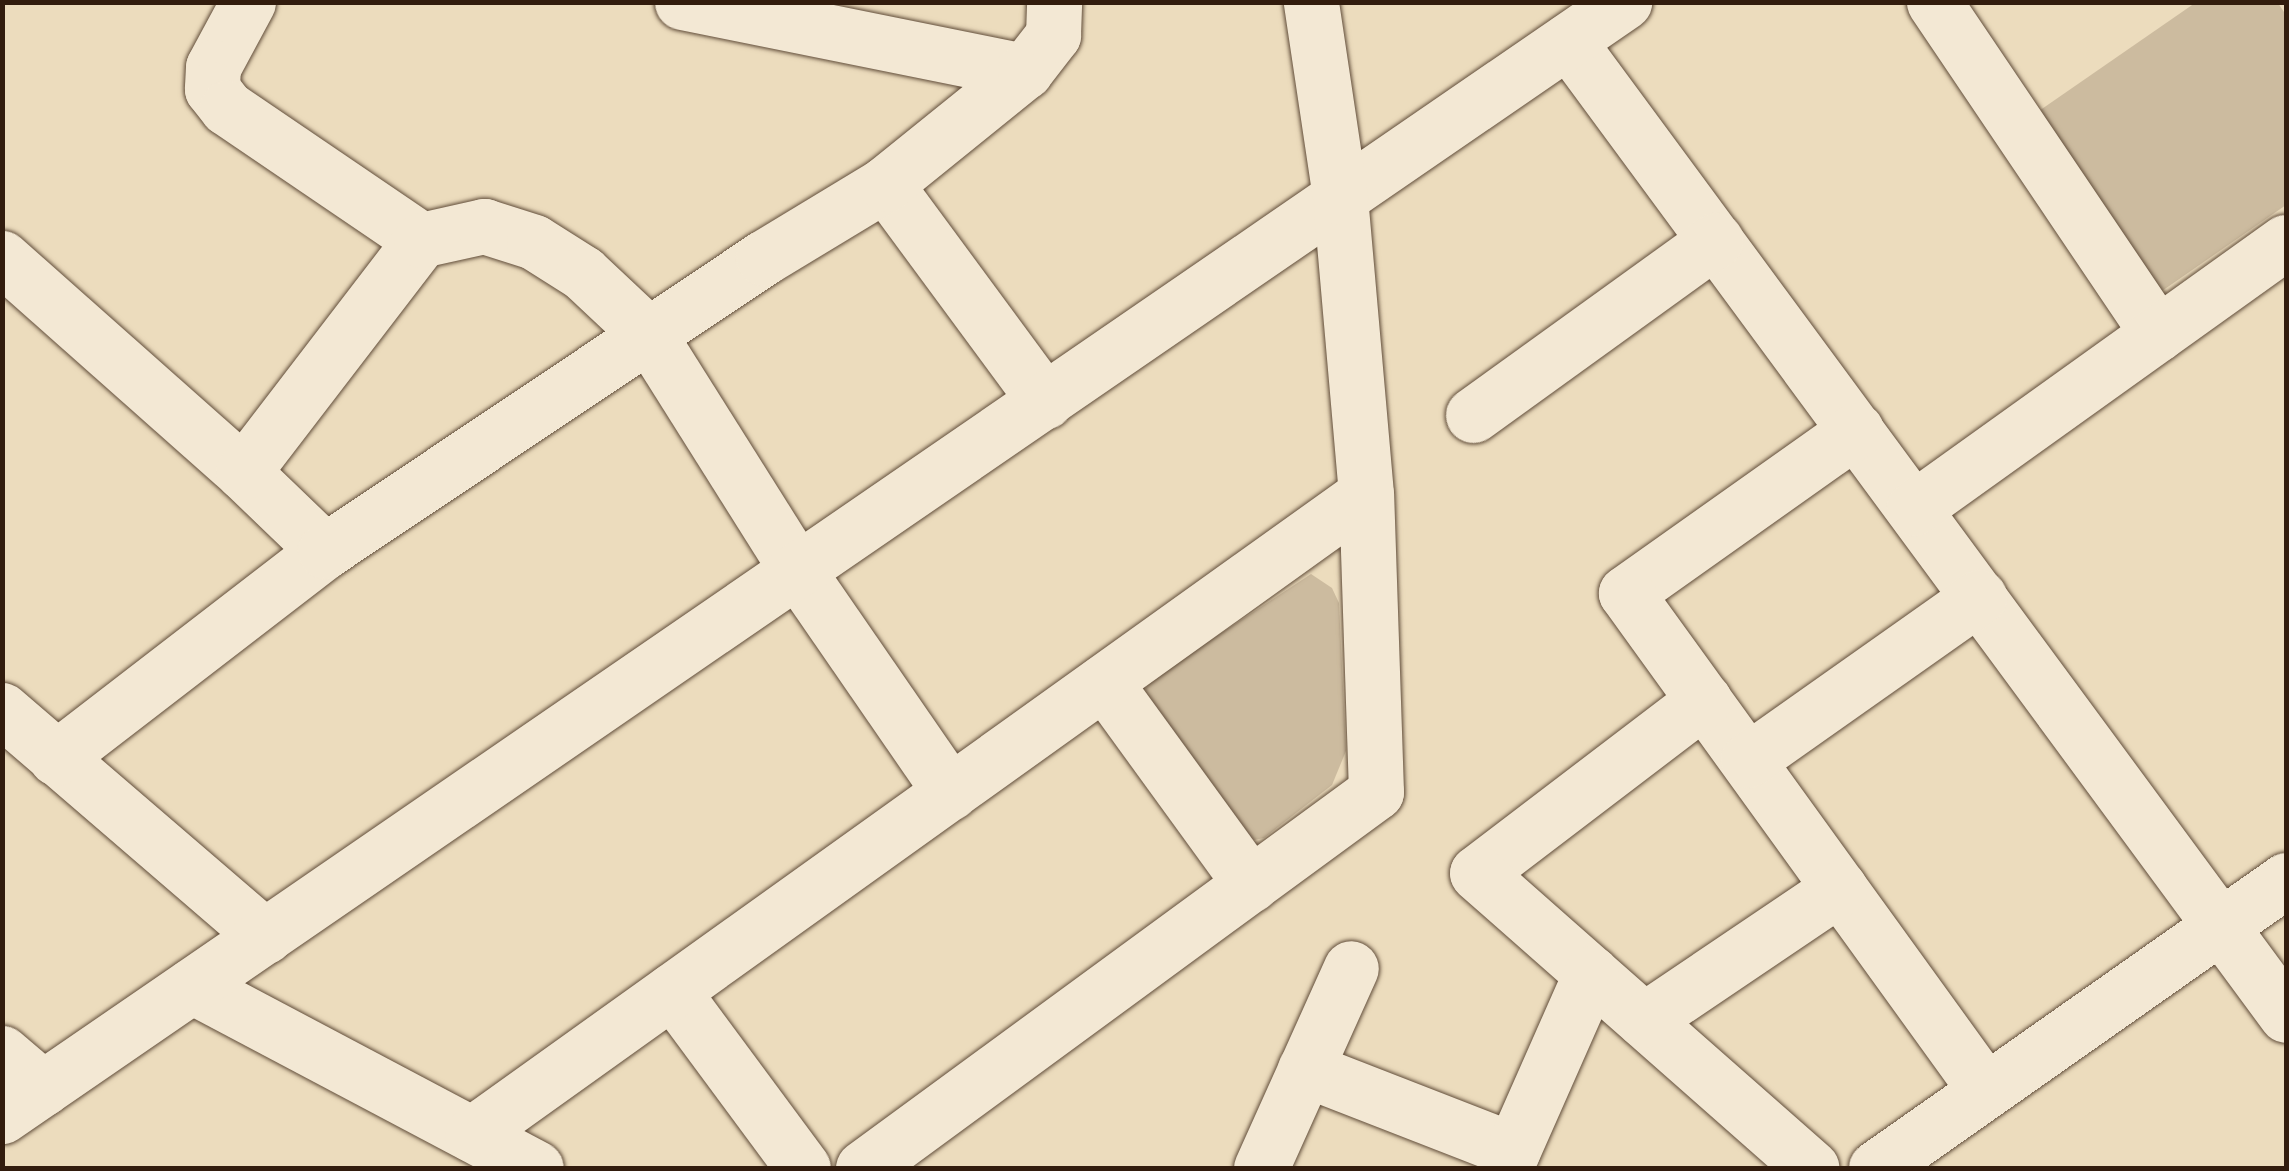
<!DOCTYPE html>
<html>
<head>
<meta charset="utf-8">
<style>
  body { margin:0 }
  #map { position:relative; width:2289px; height:1171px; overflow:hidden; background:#ecdcbd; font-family:"IM FELL Great Primer",serif }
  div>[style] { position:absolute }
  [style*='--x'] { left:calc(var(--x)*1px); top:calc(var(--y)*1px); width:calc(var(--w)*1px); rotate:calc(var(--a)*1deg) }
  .green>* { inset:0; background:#ccbb9f }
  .roads { filter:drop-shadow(0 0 2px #604c39) drop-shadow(0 0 2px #604c39) }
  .minor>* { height:55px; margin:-27.5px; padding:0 27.5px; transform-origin:27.5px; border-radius:27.5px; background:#f3e8d4 }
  span { translate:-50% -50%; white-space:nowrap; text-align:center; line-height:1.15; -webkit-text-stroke:9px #f3e8d4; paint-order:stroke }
  .frame { position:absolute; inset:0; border:5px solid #321c0d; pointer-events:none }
</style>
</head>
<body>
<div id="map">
  <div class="green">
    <div style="clip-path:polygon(2195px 3px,2278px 3px,2286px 15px,2286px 205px,2159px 293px,2036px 113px)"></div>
    <div style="clip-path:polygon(1311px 574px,1332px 588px,1339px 603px,1346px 751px,1332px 785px,1264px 838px,1254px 840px,1238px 829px,1144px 700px,1146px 688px,1153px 678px)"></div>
  </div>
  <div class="roads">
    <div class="minor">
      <div style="--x:248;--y:2;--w:74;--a:118.3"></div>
      <div style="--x:213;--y:67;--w:22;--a:93"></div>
      <div style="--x:212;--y:89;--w:24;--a:52"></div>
      <div style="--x:227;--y:108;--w:235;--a:34.2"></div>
      <div style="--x:682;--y:2;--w:350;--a:11.4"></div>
      <div style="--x:1934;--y:2;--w:400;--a:56"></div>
      <div style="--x:1568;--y:41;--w:1210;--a:53.6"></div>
      <div style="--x:885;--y:184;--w:270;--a:53.6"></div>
      <div style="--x:2;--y:258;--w:322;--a:41.6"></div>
      <div style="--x:243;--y:472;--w:114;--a:43.9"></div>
      <div style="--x:1473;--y:415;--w:299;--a:-35.8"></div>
      <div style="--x:1856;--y:430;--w:282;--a:144.7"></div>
      <div style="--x:1626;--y:593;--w:614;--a:54.14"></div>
      <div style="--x:243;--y:472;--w:292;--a:-52.5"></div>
      <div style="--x:421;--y:240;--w:65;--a:-12.5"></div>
      <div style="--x:484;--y:226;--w:52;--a:17.7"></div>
      <div style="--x:534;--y:242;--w:58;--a:32.3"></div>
      <div style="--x:583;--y:273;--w:91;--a:43.2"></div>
      <div style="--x:649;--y:335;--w:278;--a:57.8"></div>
      <div style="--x:797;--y:570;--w:270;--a:55.4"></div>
      <div style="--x:1914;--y:508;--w:457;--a:-35.6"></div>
      <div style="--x:1104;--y:682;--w:250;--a:54"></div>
      <div style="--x:1704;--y:700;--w:285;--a:142.7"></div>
      <div style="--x:1477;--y:873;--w:446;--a:41.4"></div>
      <div style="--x:2;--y:710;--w:347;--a:40.7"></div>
      <div style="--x:56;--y:758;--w:339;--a:-37.6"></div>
      <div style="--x:325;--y:551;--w:527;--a:-33.78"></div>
      <div style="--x:763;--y:258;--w:143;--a:-31.2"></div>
      <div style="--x:885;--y:184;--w:180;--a:-38.9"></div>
      <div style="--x:1025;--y:71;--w:46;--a:-52.1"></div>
      <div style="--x:1053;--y:35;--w:33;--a:-88"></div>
      <div style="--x:1748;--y:760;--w:283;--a:-35.2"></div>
      <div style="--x:192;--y:986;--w:389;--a:27.9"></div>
      <div style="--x:672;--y:991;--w:220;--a:53.5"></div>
      <div style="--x:1644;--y:1020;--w:236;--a:-34"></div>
      <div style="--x:2;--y:1053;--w:54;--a:40.5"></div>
      <div style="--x:1305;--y:1069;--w:223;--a:21.3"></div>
      <div style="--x:2;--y:1116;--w:1968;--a:-34.48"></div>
      <div style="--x:472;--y:1134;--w:1099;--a:-35.6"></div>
      <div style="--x:863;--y:1168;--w:636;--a:-36.24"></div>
      <div style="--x:1376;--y:792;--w:298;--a:-91.9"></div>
      <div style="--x:1366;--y:494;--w:298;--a:-95"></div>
      <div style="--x:1340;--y:197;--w:197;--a:-98.5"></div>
      <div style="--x:1261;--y:1168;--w:219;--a:-65.8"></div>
      <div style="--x:1505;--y:1168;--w:213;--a:-66.2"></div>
      <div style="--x:1876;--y:1168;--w:501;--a:-35.09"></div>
    </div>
  </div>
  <div class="frame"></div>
</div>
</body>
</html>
